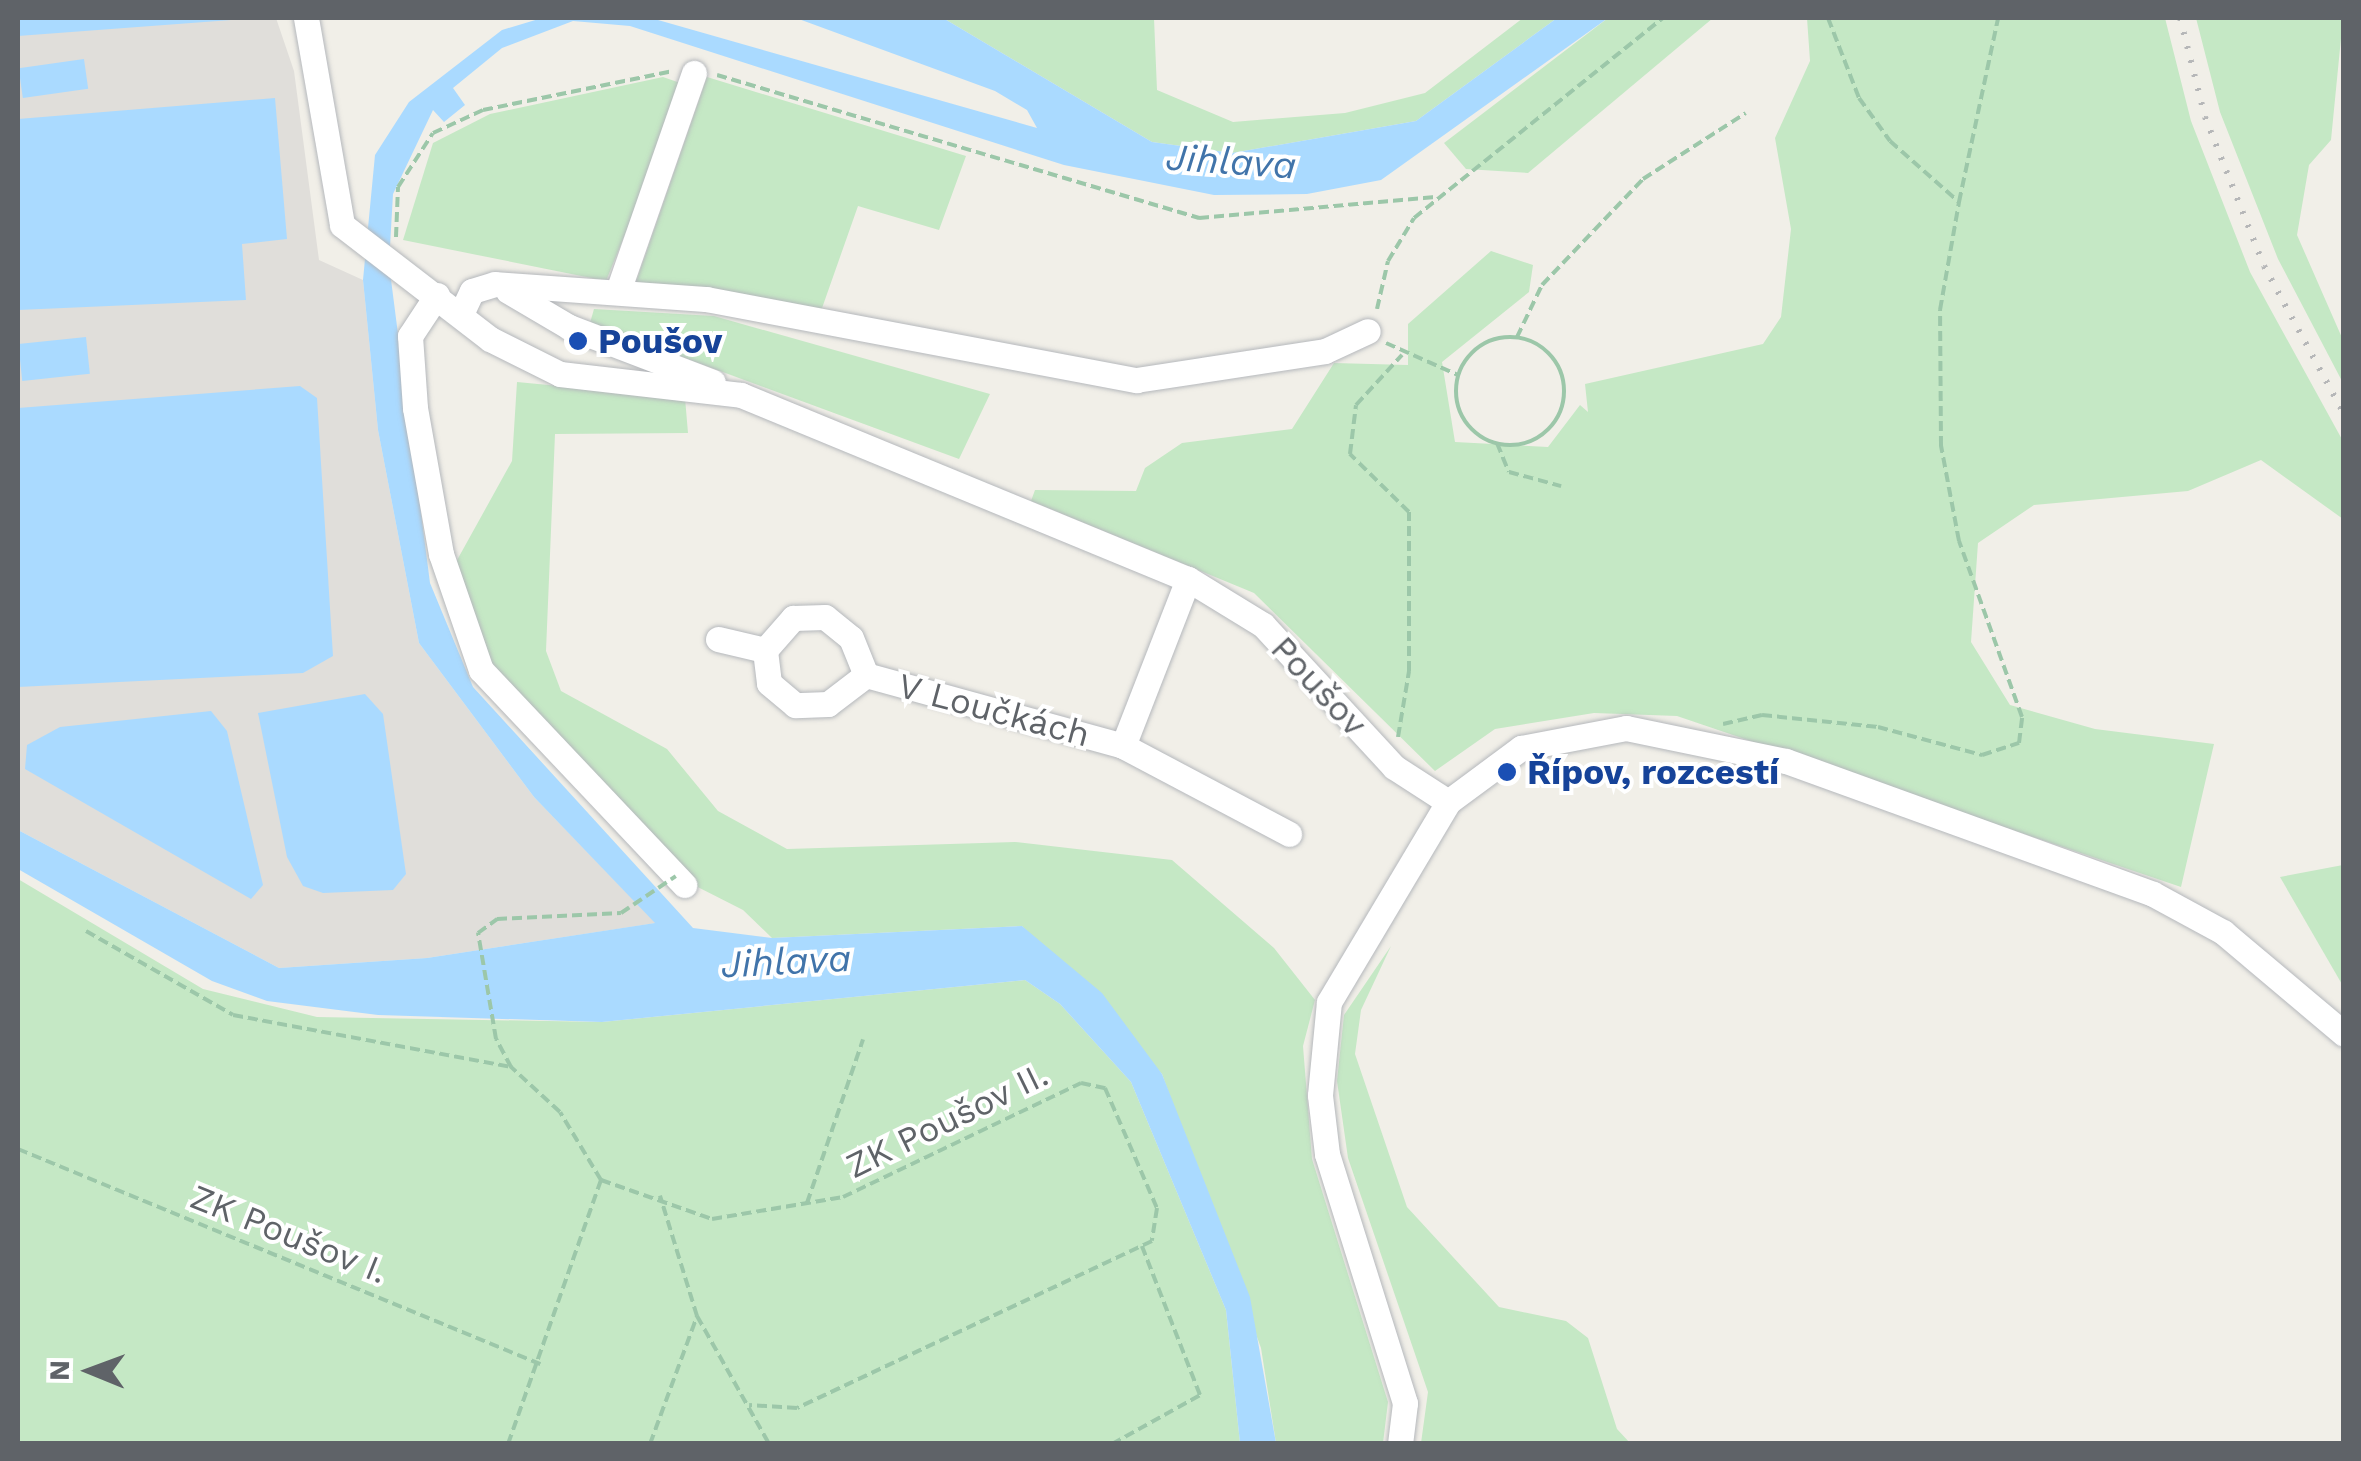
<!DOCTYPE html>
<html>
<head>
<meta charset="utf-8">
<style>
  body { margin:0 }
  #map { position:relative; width:2361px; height:1461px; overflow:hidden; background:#f1efe8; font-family:"Work Sans",sans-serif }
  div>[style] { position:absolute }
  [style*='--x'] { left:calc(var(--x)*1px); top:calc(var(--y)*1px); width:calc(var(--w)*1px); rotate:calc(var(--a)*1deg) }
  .industrial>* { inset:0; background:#e0deda }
  .green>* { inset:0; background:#c5e8c5 }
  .water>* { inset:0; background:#aadaff; transform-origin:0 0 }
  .path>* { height:4px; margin-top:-2px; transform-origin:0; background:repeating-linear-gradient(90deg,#9cc7a9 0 10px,transparent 0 15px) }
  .path>.ring { margin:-2px; padding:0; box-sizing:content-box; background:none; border:4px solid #9cc7a9; border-radius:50% }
  .roads { filter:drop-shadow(0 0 2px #b5b8bc) drop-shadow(0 0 2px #b5b8bc) }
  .minor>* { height:25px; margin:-12.5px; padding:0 12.5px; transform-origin:12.5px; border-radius:12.5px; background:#fff }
  .rail>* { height:6px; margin-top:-3px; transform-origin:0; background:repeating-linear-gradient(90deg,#b6b7b8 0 2.5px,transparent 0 14.5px) }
  .path-bridge>* { height:4px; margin-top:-2px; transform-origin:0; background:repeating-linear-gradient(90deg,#9cc7a9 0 10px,transparent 0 15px) }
  .dots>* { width:28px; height:28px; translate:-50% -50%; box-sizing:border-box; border:5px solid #fff; border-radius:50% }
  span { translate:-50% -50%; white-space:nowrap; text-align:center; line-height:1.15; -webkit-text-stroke:8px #fff; paint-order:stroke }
  .transit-label { font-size:35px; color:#164399; font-weight:700 }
  .left { translate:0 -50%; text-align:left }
  .street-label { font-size:35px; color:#5f6368 }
  .water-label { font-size:38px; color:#4174aa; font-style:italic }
  .frame { position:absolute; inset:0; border:20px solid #5f6368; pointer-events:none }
  .north { position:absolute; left:40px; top:1321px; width:100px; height:100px; -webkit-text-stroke:8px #fff; paint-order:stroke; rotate:271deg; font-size:28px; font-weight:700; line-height:40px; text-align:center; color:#5f6368 }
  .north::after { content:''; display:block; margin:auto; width:35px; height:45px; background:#5f6368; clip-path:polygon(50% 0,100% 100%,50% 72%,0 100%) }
</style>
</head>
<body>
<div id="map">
  <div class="industrial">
    <div style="clip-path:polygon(18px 18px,276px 18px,294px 71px,319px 260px,363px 280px,378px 430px,419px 643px,534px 797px,656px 923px,427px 958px,279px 968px,18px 830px)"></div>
  </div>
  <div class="green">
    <div style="clip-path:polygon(943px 18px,1154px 18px,1157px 90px,1233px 122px,1345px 113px,1425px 93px,1523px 18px,1557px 18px,1416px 121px,1232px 153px,1152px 142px)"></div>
    <div style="clip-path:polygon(1608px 18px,1713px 18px,1528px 173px,1466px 169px,1444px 143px)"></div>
    <div style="clip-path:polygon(1807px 18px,2165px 18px,2191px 121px,2250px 272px,2344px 443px,2343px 519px,2261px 460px,2188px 491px,2034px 505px,1978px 543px,1971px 642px,2010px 705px,2095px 729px,2214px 744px,2181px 887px,1677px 716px,1594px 713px,1495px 729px,1435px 771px,1254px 593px,1031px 501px,1035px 490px,1136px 491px,1145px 468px,1182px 443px,1292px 429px,1334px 363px,1408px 365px,1408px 324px,1491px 251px,1533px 265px,1529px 292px,1442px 362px,1455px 442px,1548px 447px,1580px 405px,1588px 412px,1585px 384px,1763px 344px,1781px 317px,1791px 229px,1775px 138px,1810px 61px)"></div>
    <div style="clip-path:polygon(2196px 18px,2343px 18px,2331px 140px,2309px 165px,2297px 235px,2343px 340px,2343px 383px,2278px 259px,2220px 112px)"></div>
    <div style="clip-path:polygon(663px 77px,686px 85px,606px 281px,403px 240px,433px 143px,490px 114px)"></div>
    <div style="clip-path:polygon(707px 77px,966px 156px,939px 230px,858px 206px,821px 311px,635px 285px)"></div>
    <div style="clip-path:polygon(594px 309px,714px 316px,990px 394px,959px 459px,590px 323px)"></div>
    <div style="clip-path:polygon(517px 382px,685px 398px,688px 433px,555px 434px,546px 651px,561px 691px,667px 749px,718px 811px,787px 849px,1015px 842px,1172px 860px,1274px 948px,1315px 1000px,1303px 1046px,1312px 1159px,1388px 1402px,1383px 1443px,1276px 1443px,1261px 1348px,1162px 1074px,1022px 926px,772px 938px,743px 910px,676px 876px,487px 665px,456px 562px,512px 461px)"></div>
    <div style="clip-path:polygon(2343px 865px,2344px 865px,2343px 986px,2280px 877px)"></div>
    <div style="clip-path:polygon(18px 879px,203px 989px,317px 1017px,602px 1022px,1025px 980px,1060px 1004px,1131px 1082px,1226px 1310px,1240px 1443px,18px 1443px)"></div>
    <div style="clip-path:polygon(1391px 946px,1361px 1010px,1355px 1054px,1407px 1207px,1499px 1307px,1566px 1321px,1588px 1338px,1617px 1429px,1630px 1443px,1421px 1443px,1428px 1392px,1348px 1158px,1337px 1081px,1344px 1015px)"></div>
  </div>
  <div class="water">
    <div style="clip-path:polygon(18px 18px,231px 18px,231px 20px,18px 36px)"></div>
    <div style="clip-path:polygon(542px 18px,651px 18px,1037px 128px,1027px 110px,995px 91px,796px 18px,943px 18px,1152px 142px,1232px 153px,1416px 121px,1557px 18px,1608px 18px,1381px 180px,1307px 194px,1214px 195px,1064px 165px,630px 26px,573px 21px,502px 48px,453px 88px,465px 105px,444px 122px,433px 110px,393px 194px,389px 264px,430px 583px,473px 687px,693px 928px,772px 938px,1022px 926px,1102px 993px,1162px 1074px,1250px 1297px,1276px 1443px,1240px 1443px,1226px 1310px,1131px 1082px,1060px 1004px,1025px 980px,602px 1022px,378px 1015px,267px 1001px,212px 981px,18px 869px,18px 830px,279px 968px,427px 958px,655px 923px,534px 797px,419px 643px,378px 430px,363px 280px,375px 155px,409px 102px,502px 30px)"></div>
    <div style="left:84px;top:59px;width:30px;height:66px;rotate:82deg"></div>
    <div style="clip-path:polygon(275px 98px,287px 239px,242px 244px,246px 300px,18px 310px,18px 119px)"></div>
    <div style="left:86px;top:337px;width:37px;height:68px;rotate:84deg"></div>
    <div style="clip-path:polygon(300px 386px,317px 398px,333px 656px,303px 673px,18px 687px,18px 408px)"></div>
    <div style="clip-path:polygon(365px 694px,383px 714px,406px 874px,393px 890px,323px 893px,303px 886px,287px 857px,258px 713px)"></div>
    <div style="clip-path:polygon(211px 711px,227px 731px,263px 885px,251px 899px,25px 769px,27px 745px,60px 727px)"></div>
  </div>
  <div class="path">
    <div style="--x:1828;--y:18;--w:86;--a:68.8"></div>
    <div style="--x:1859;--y:98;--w:53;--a:54.2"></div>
    <div style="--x:1890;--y:141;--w:92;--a:41.5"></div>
    <div style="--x:1959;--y:202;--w:188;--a:-78"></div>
    <div style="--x:717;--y:75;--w:503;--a:16.52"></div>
    <div style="--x:1199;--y:218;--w:237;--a:-5.1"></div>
    <div style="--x:396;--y:237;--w:50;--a:-87.7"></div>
    <div style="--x:398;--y:187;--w:64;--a:-57.1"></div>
    <div style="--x:433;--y:133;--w:55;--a:-24.7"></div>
    <div style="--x:483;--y:110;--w:194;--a:-11.6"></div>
    <div style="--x:1377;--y:309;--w:49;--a:-77.1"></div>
    <div style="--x:1388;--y:261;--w:50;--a:-58.8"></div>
    <div style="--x:1414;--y:218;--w:319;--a:-38.8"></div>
    <div style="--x:1517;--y:337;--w:58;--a:-64.3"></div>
    <div style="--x:1542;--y:285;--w:146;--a:-46.4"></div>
    <div style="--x:1643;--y:179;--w:122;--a:-32.7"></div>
    <div class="ring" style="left:1456px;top:337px;width:104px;height:104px"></div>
    <div style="--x:1386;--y:343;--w:79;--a:24"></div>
    <div style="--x:1497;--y:443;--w:31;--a:68"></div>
    <div style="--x:1509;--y:472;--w:54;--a:15.1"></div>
    <div style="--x:1723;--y:724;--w:40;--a:-13"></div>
    <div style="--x:1762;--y:715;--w:117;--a:5.9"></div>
    <div style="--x:1878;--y:727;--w:108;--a:15.1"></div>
    <div style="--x:1982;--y:755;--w:39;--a:-18"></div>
    <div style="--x:2019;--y:743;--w:26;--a:-83"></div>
    <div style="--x:2022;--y:717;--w:187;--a:-109.7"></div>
    <div style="--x:1959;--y:541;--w:97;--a:-100.7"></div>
    <div style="--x:1941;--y:446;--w:136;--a:-90.4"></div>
    <div style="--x:1940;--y:310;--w:110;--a:-80"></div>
    <div style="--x:1398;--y:737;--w:67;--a:-80.5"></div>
    <div style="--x:1409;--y:671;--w:159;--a:-90"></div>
    <div style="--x:1409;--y:512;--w:83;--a:-135.5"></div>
    <div style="--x:1350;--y:454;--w:49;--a:-83"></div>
    <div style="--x:1356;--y:405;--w:68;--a:-47.4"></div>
    <div style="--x:86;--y:931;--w:169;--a:29.7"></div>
    <div style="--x:233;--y:1015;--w:283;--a:10.6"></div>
    <div style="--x:18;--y:1149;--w:565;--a:22.39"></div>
    <div style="--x:601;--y:1180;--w:118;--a:19.4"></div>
    <div style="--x:712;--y:1219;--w:133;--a:-9.5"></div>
    <div style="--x:843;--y:1197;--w:264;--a:-25.6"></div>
    <div style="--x:1081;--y:1083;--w:25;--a:12"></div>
    <div style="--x:1105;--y:1088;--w:131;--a:66.6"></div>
    <div style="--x:1157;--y:1208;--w:33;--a:99"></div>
    <div style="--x:1152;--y:1241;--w:392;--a:154.8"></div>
    <div style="--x:797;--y:1408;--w:48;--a:-176.4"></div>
    <div style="--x:807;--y:1203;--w:173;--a:-71.1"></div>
    <div style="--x:697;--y:1316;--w:147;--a:60.6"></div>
    <div style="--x:508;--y:1444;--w:280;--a:-70.6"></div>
    <div style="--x:601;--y:1180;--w:79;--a:-121.1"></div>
    <div style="--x:560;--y:1112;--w:67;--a:-137.4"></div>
    <div style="--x:511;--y:1067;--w:32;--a:-118"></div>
    <div style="--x:496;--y:1039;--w:108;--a:-99.6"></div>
    <div style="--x:478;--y:933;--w:24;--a:-36"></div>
    <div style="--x:497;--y:919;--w:124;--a:-2.8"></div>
    <div style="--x:650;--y:1444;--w:136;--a:-69.8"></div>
    <div style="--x:697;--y:1316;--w:126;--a:-107.1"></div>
    <div style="--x:1112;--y:1444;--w:101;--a:-29.1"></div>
    <div style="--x:1200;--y:1395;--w:160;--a:-111.3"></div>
  </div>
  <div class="roads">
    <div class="minor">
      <div style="--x:306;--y:18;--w:210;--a:80.1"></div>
      <div style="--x:342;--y:225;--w:187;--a:37.6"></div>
      <div style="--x:490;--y:339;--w:78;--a:26.6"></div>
      <div style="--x:560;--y:374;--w:182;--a:6.6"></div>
      <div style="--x:741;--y:395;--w:483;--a:22.4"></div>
      <div style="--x:1188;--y:579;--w:88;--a:31.5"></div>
      <div style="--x:1263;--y:625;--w:193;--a:47.3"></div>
      <div style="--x:1394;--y:767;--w:64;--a:32.9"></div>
      <div style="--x:508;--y:291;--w:71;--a:30.5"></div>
      <div style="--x:569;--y:327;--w:154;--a:20.9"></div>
      <div style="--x:618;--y:291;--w:231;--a:-70.8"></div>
      <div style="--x:437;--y:295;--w:49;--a:123.4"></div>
      <div style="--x:410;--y:336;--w:72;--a:86"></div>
      <div style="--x:415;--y:408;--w:148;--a:79.9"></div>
      <div style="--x:441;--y:554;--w:123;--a:71"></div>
      <div style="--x:481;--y:670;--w:296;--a:46.6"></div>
      <div style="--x:462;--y:312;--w:23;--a:-65"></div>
      <div style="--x:472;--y:291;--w:24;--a:-17"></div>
      <div style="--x:495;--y:284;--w:212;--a:4.1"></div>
      <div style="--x:706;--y:299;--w:438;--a:10.7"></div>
      <div style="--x:1136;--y:380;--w:191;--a:-8.7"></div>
      <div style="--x:1325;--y:351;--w:47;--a:-24.9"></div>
      <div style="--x:718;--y:639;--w:48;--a:13.2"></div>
      <div style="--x:866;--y:675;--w:48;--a:142.7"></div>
      <div style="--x:828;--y:704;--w:33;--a:178"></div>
      <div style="--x:795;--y:705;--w:34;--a:-140"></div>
      <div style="--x:769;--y:683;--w:33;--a:-97"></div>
      <div style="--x:765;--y:650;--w:43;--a:-48.8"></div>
      <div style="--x:793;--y:618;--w:32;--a:-2"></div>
      <div style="--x:825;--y:617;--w:33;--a:39"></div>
      <div style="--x:851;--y:638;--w:40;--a:68"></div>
      <div style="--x:866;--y:675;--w:267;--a:15.4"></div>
      <div style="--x:1123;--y:746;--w:188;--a:27.9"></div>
      <div style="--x:1123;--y:746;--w:179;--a:-68.7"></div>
      <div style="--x:1400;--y:1444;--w:41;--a:-83"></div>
      <div style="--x:1405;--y:1403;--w:261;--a:-107.4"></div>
      <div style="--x:1327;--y:1154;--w:59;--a:-96.8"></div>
      <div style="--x:1320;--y:1095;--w:93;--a:-84.5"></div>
      <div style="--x:1329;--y:1002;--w:233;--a:-59.2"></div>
      <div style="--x:1448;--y:802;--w:91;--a:-36.5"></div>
      <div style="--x:1521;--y:748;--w:107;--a:-10.8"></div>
      <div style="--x:1626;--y:728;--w:163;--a:11.7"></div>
      <div style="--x:1786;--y:761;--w:390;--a:19.9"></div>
      <div style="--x:2153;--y:894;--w:80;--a:28.5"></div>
      <div style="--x:2223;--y:932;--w:158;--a:40.1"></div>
    </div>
  </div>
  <div class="rail">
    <div style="--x:2180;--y:18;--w:102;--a:75.8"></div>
    <div style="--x:2205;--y:117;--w:160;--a:68.4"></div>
    <div style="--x:2264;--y:266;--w:168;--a:61.6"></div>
  </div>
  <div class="path-bridge">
    <div style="--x:621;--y:913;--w:66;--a:-33.9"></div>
  </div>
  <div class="dots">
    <div style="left:578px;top:341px;background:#1a4fb4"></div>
    <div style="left:1507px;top:772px;background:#1a4fb4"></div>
  </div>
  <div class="transit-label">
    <span class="left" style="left:598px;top:341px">Poušov</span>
    <span class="left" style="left:1527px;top:772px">Řípov, rozcestí</span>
  </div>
  <div class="street-label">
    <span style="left:1319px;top:686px;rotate:47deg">Poušov</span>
    <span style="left:994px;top:710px;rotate:15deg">V Loučkách</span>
    <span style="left:947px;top:1120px;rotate:-26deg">ZK Poušov II.</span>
    <span style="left:289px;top:1234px;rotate:22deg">ZK Poušov I.</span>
  </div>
  <div class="water-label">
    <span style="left:1231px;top:162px;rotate:4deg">Jihlava</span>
    <span style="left:786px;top:962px;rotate:-3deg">Jihlava</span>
  </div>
  <div class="frame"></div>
  <div class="north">N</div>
</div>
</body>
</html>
